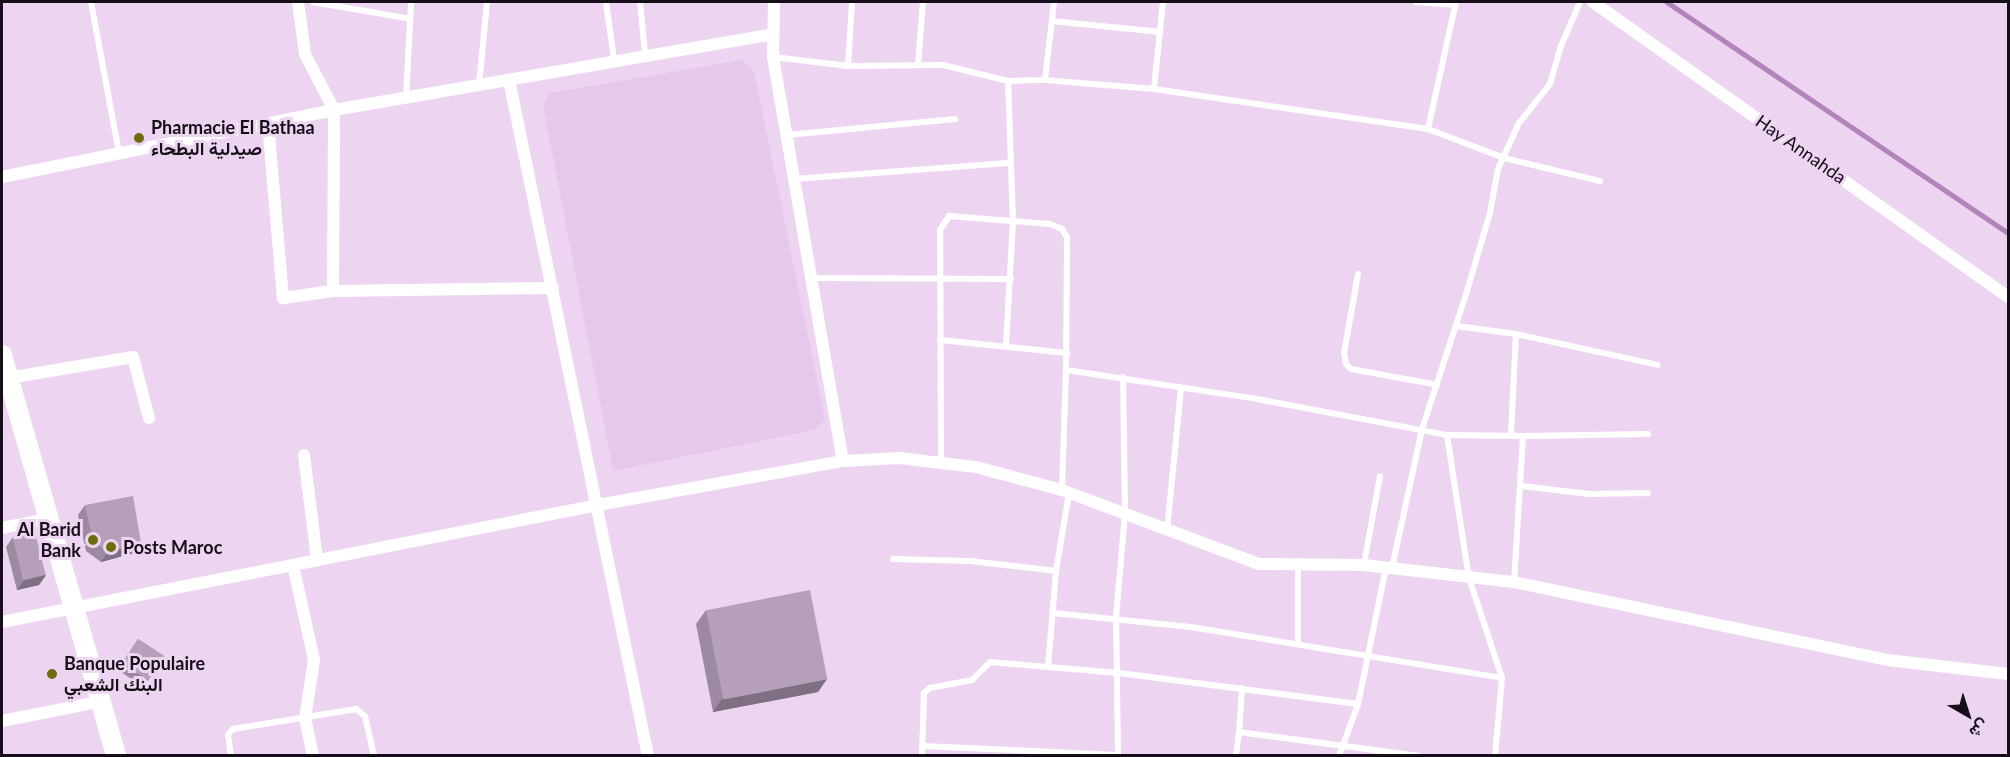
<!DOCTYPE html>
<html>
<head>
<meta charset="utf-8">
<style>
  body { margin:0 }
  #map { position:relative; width:2010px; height:757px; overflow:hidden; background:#edd5f2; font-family:Lato,Vazirmatn,sans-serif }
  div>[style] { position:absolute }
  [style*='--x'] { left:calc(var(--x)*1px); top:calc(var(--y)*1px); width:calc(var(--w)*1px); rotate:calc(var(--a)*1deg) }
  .built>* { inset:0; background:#e5c8eb }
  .stream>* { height:4.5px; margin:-2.25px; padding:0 2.25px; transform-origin:2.25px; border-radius:2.25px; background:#b383bc }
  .lane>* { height:6px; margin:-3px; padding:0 3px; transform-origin:3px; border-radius:3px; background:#fff }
  .street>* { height:12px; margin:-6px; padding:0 6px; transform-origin:6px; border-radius:6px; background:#fff }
  .primary>* { height:20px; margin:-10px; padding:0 10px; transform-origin:10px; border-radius:10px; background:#fff }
  .wall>* { inset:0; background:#9d89a1; transform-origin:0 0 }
  .shaded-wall>* { inset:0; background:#7f6f83 }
  .building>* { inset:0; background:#b69fbb; transform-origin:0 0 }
  .dots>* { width:16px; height:16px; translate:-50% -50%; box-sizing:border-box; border:3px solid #edd5f2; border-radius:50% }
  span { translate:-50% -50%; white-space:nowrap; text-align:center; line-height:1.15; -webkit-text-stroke:6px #edd5f2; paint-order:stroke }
  .poi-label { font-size:18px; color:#160e18; font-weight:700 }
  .left { translate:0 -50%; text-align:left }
  .right { translate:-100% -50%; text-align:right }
  .street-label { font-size:18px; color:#160e18 }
  .frame { position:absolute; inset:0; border:3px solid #160e18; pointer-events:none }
  .north { position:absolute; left:1938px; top:685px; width:60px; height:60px; -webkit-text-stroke:4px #edd5f2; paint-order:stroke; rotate:141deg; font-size:16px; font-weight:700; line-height:24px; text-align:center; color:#160e18 }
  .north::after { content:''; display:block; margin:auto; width:21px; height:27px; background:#160e18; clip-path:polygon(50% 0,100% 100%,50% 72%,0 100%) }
</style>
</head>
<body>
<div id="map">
  <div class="built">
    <div style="clip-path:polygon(742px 60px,754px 71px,825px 420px,814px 430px,613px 471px,543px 105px,549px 93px)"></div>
  </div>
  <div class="stream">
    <div style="--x:1667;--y:2;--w:412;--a:34.1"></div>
  </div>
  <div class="lane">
    <div style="--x:91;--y:2;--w:154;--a:79.5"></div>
    <div style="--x:313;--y:2;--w:99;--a:9.8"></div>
    <div style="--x:606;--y:2;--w:58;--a:82"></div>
    <div style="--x:640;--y:2;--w:51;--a:84.4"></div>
    <div style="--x:1416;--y:2;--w:39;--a:4"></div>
    <div style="--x:1052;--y:21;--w:109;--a:5.8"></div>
    <div style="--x:773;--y:57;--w:76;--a:6.8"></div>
    <div style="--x:848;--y:66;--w:95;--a:-0.6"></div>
    <div style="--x:943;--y:65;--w:67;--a:13.8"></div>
    <div style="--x:1008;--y:81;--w:37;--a:-2"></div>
    <div style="--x:1045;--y:80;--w:109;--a:4.7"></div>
    <div style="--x:1154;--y:89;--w:87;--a:-84.1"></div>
    <div style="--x:918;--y:65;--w:63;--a:-85.5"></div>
    <div style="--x:848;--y:66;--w:64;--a:-86.4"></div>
    <div style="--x:1045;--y:80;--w:79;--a:-83.4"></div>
    <div style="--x:479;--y:85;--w:83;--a:-84.5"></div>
    <div style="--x:1154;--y:89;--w:277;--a:8.3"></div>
    <div style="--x:1428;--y:129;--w:81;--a:20.9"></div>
    <div style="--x:1504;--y:158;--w:99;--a:13.5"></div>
    <div style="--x:406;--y:98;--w:96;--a:-87"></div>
    <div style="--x:1428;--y:129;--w:130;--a:-77.6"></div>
    <div style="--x:787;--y:135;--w:169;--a:-5.4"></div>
    <div style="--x:795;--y:179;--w:216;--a:-4.3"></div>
    <div style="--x:1358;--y:274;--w:80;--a:100"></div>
    <div style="--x:1344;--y:353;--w:11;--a:80"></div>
    <div style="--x:1346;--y:364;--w:7;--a:45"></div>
    <div style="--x:1351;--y:369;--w:88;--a:10.4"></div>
    <div style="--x:813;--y:278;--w:198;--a:0.3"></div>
    <div style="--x:1456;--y:326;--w:61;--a:7.6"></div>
    <div style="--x:1516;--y:334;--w:145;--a:12.3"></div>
    <div style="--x:940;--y:340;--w:128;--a:5.8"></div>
    <div style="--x:1006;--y:346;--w:125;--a:-86.8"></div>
    <div style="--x:1013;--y:221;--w:140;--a:-92"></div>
    <div style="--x:1447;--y:435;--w:145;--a:81.3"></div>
    <div style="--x:1469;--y:578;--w:105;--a:71.7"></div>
    <div style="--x:1502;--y:678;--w:78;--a:95.1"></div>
    <div style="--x:1511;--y:435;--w:101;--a:-87.2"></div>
    <div style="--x:1523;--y:436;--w:125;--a:-0.9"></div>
    <div style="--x:941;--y:461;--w:231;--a:-90.2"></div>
    <div style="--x:940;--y:230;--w:17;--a:-57"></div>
    <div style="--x:949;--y:216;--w:101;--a:4.5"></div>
    <div style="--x:1050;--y:224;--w:13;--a:23"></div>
    <div style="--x:1062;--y:229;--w:9;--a:58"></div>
    <div style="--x:1067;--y:237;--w:133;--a:90.4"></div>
    <div style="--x:1522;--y:486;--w:67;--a:6.8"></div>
    <div style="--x:1589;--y:494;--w:59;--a:-1"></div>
    <div style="--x:1062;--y:490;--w:120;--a:-88.1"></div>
    <div style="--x:1066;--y:370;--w:193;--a:8.6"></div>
    <div style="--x:1257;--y:399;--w:193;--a:10.7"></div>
    <div style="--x:1447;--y:435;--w:76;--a:0.8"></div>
    <div style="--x:1523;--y:436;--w:146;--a:93.5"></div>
    <div style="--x:1167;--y:531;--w:143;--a:-84.4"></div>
    <div style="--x:893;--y:559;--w:77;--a:1.5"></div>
    <div style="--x:970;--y:561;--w:87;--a:6.6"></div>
    <div style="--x:1364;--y:564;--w:89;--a:-79.7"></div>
    <div style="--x:1298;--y:565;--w:79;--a:90"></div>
    <div style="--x:1392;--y:568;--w:142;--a:-77.8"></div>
    <div style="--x:1422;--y:429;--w:145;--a:-71.9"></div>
    <div style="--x:1467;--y:291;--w:81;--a:-73.6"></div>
    <div style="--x:1490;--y:213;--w:45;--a:-79.7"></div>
    <div style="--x:1498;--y:169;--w:51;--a:-65.5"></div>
    <div style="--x:1519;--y:123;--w:50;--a:-51.5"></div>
    <div style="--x:1550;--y:84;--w:40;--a:-74"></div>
    <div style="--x:1561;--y:46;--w:48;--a:-66.6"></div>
    <div style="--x:1053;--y:613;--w:139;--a:5.8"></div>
    <div style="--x:1191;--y:627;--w:315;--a:9.3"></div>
    <div style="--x:1048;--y:667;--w:96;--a:-85.2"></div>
    <div style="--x:1056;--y:571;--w:79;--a:-80.5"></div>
    <div style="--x:1242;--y:688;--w:44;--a:93.9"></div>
    <div style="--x:1239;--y:732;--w:182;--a:7.6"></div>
    <div style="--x:922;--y:746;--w:196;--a:2.6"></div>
    <div style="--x:1118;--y:755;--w:137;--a:-90.8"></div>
    <div style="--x:1116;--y:618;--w:106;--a:-85.1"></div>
    <div style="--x:1125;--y:512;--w:135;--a:-90.8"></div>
    <div style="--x:231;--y:756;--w:21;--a:-98"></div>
    <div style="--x:228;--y:735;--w:8;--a:-50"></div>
    <div style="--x:233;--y:729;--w:125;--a:-9.2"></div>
    <div style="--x:356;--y:709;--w:11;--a:38"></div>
    <div style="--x:365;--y:716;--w:41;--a:77.3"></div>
    <div style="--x:922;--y:756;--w:63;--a:-88.2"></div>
    <div style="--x:924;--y:693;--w:8;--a:-40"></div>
    <div style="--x:930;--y:688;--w:43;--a:-10.8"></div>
    <div style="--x:972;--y:680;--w:25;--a:-45"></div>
    <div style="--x:990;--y:662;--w:129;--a:4.9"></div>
    <div style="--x:1119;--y:673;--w:241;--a:7.4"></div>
    <div style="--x:1236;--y:756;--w:24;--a:-83"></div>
    <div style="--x:1339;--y:756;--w:55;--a:-69.9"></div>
    <div style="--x:1358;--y:704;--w:140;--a:-78.4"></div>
  </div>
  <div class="street">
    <div style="--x:298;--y:2;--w:52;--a:82.3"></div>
    <div style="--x:305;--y:54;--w:63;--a:62.6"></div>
    <div style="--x:334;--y:110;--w:181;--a:90.3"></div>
    <div style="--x:774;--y:2;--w:55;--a:91"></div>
    <div style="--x:773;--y:57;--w:410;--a:80.2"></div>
    <div style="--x:1593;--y:2;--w:509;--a:35.41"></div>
    <div style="--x:509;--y:80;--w:690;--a:78.38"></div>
    <div style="--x:268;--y:123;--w:176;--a:85.1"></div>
    <div style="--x:283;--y:298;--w:50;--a:-8"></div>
    <div style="--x:333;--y:291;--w:220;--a:-0.8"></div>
    <div style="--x:2;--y:177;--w:339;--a:-11.4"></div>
    <div style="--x:334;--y:110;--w:446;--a:-9.8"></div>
    <div style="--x:8;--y:378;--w:127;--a:-9.5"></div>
    <div style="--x:133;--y:357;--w:63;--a:75.3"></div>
    <div style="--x:304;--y:455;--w:106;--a:82.9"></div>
    <div style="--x:2;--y:528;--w:47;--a:-11.1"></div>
    <div style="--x:293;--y:565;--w:97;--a:77.5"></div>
    <div style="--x:314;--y:660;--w:59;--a:98.8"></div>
    <div style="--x:305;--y:718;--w:39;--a:78"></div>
    <div style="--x:2;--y:622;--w:607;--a:-11.11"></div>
    <div style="--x:598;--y:505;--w:249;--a:-10.2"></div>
    <div style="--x:843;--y:461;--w:56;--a:-3.1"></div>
    <div style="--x:899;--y:458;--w:78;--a:6.7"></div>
    <div style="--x:976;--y:467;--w:89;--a:15"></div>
    <div style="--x:1062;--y:490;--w:210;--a:20.6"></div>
    <div style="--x:1259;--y:564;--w:105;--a:0.5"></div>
    <div style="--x:1364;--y:565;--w:151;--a:6.5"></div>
    <div style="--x:1514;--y:582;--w:381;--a:11.8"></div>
    <div style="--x:1887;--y:660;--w:122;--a:6.6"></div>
    <div style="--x:2;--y:721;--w:102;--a:-11.3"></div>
  </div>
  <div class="primary">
    <div style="--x:2;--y:355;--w:417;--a:74.1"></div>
  </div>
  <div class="wall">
    <div style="clip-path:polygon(85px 505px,134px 553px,101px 562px,86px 551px,78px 515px)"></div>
    <div style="clip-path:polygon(13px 537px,46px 575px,39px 585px,17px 590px,6px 547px)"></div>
    <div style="clip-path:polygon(706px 610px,827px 679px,818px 692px,713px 712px,696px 624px)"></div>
    <div style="left:138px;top:639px;width:31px;height:37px;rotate:33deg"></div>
  </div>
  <div class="shaded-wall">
    <div style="clip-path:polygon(141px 543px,134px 553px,101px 562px,108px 552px)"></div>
    <div style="clip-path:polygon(46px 575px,39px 585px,17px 590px,24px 580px)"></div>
    <div style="clip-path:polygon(827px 679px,818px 692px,713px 712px,722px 699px)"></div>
  </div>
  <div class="building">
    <div style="clip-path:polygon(133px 496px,141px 543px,108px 552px,93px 541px,85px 505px)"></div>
    <div style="left:35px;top:532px;width:44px;height:23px;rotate:76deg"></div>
    <div style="left:810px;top:590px;width:91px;height:106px;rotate:79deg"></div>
    <div style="left:138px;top:639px;width:31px;height:29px;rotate:33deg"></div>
  </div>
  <div class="dots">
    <div style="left:139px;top:138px;background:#6b6d0f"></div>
    <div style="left:93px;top:540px;background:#6b6d0f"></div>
    <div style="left:111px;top:547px;background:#6b6d0f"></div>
    <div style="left:52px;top:674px;background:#6b6d0f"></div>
  </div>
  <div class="poi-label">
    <span class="left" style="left:151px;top:138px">Pharmacie El Bathaa<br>صيدلية البطحاء</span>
    <span class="right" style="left:81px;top:540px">Al Barid<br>Bank</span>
    <span class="left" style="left:123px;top:547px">Posts Maroc</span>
    <span class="left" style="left:64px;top:674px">Banque Populaire<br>البنك الشعبي</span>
  </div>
  <div class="street-label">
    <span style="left:1801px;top:149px;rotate:35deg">Hay Annahda</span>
  </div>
  <div class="frame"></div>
  <div class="north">ش</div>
</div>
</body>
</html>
